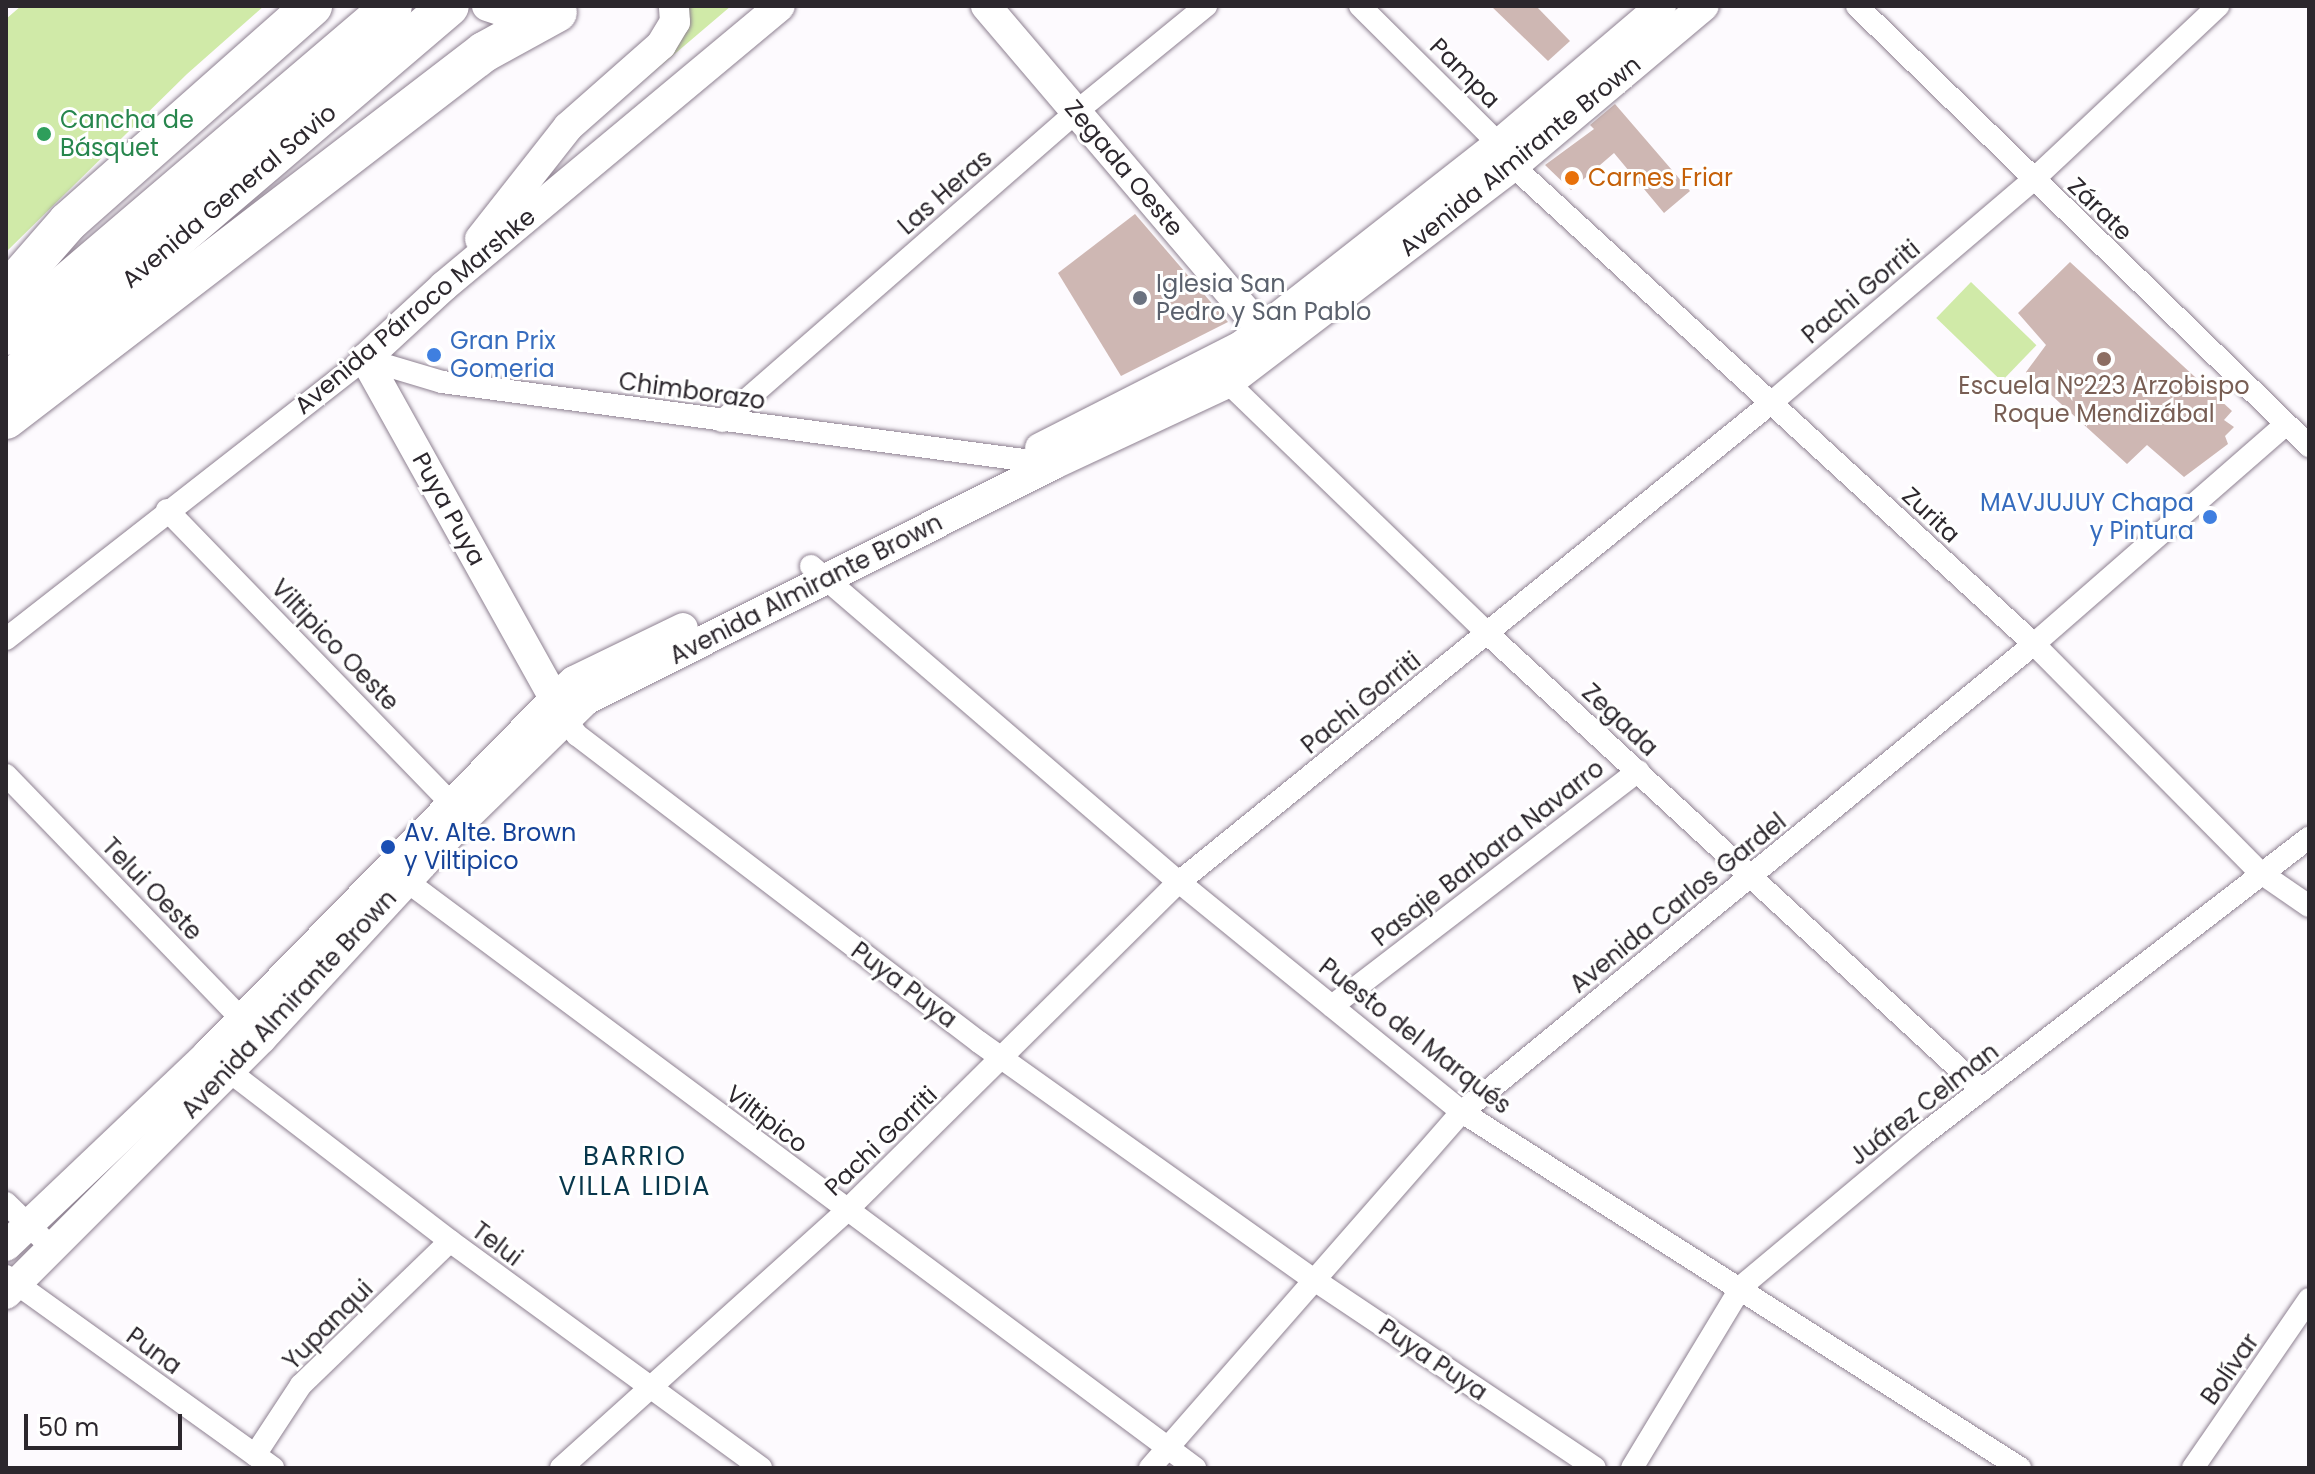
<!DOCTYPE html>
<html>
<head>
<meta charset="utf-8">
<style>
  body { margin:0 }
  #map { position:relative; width:2315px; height:1474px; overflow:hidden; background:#fdfafe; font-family:Poppins,sans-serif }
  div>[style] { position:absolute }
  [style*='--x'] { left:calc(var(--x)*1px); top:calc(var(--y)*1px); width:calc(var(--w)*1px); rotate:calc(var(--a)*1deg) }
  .green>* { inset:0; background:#d0eaa8; transform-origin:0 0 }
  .building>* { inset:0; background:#ceb7b3 }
  .roads { filter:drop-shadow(0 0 2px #8e8191) drop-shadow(0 0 2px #8e8191) }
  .minor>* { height:22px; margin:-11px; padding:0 11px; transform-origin:11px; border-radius:11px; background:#fff }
  .secondary>* { height:30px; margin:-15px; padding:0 15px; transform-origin:15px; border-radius:15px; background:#fff }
  .motorway>* { height:40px; margin:-20px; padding:0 20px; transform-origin:20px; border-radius:20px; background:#fff }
  .dots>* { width:22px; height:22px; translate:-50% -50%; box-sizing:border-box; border:4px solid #fff; border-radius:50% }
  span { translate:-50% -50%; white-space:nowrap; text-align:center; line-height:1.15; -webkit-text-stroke:6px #fff; paint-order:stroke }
  .street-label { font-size:24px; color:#2c272d }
  .leisure-label { font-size:24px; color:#27864d }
  .left { translate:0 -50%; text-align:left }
  .food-label { font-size:24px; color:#c56008 }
  .worship-label { font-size:24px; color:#5b616d }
  .shop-label { font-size:24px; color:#366cbe }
  .right { translate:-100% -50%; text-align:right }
  .education-label { font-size:24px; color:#785e54 }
  .transit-label { font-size:24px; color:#164399 }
  .neighbourhood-label { font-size:26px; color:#08374c; letter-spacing:2px }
  .frame { position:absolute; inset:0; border:8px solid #2c272d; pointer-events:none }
  .scale { position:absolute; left:24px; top:1414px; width:158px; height:36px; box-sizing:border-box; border:4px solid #2c272d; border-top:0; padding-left:10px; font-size:24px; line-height:28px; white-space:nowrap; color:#2c272d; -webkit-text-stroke:6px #fff; paint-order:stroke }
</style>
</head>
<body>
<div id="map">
  <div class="green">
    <div style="clip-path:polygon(21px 6px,264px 6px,187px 74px,6px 252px,6px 19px)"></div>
    <div style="clip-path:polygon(688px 6px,731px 6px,637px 86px,680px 42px,689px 27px)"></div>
    <div style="left:1971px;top:282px;width:91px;height:50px;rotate:44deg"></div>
  </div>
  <div class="building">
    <div style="clip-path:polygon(1491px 6px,1536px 6px,1570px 41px,1548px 61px)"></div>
    <div style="clip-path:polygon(1615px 104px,1690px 191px,1664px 213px,1614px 153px,1571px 190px,1545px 165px,1594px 129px,1590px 125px)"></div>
    <div style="clip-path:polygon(1135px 214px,1228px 322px,1121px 376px,1058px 273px)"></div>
    <div style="clip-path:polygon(2070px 262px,2232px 411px,2224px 420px,2234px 427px,2225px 436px,2228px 444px,2184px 477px,2147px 445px,2127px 464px,2026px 372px,2046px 345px,2018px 313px)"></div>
  </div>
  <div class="roads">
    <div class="minor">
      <div style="--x:1360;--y:6;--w:196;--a:44.8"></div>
      <div style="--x:1499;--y:144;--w:26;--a:58"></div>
      <div style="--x:1513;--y:166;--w:707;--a:42.54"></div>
      <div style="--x:2034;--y:644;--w:322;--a:45.3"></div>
      <div style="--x:2261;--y:873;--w:58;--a:34.5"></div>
      <div style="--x:1857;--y:6;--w:631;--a:44.23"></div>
      <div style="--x:1219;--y:374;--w:374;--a:44"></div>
      <div style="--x:1488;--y:634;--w:672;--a:42.71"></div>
      <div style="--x:722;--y:421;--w:470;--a:-41.1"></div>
      <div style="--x:1076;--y:112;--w:168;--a:-39.2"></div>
      <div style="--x:167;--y:510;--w:422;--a:45.9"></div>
      <div style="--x:811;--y:566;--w:485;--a:40.7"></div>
      <div style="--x:1179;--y:882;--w:365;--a:39.1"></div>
      <div style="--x:1462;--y:1112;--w:662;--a:32.54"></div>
      <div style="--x:6;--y:639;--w:455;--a:-38"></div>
      <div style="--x:365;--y:359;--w:80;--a:16.6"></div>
      <div style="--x:442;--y:382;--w:616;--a:7.64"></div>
      <div style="--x:565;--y:718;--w:21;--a:55"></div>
      <div style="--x:577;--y:735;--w:506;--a:37.37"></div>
      <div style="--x:979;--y:1042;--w:410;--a:35.4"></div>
      <div style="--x:1313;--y:1279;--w:339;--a:33.8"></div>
      <div style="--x:6;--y:775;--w:354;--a:46"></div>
      <div style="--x:397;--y:874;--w:995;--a:36.66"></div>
      <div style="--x:1332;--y:1006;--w:386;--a:-37.5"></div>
      <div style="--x:217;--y:1062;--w:294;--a:37.5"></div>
      <div style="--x:450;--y:1241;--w:385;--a:36.1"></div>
      <div style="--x:6;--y:1203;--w:64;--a:44.4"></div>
      <div style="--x:6;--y:1276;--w:329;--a:35.7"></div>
      <div style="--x:255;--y:1455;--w:84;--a:-56.7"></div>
      <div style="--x:301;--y:1385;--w:207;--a:-44"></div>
      <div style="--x:561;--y:1468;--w:384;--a:-42"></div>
      <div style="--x:846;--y:1211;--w:468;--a:-44.7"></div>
      <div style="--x:1179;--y:882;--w:762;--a:-38.98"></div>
      <div style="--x:1771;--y:403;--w:344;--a:-40.4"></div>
      <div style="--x:2033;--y:180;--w:254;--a:-43.2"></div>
      <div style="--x:1150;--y:1468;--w:473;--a:-48.8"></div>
      <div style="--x:1462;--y:1112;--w:739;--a:-39.29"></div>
      <div style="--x:2034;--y:644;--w:333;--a:-41.1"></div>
      <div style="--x:1632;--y:1468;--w:213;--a:-58.9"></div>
      <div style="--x:1742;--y:1286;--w:231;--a:-39.9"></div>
      <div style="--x:1919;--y:1138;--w:492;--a:-37.6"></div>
      <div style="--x:2193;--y:1468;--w:205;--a:-55.5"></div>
    </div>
    <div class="secondary">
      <div style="--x:487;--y:6;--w:28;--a:18"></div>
      <div style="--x:514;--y:15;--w:37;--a:-2"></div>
      <div style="--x:986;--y:6;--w:446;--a:49.6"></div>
      <div style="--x:480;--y:239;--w:142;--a:-51.8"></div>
      <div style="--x:568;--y:127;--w:124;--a:-41.4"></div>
      <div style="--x:661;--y:45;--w:27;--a:-59"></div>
      <div style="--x:675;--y:22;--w:16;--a:-94"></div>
      <div style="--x:1040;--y:448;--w:225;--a:-26.9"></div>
      <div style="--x:1241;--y:346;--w:328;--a:-38.1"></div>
      <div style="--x:1499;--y:144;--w:213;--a:-40.4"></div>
      <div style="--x:564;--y:716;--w:409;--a:-119.1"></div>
      <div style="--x:365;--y:359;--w:108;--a:-42.7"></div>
      <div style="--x:444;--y:286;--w:437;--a:-39.8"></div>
      <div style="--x:6;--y:1246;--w:279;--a:-43.5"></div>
      <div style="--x:208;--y:1054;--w:496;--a:-45.7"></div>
      <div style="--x:554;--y:699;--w:27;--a:-42"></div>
      <div style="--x:574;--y:681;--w:121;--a:-25.9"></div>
      <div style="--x:6;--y:1294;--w:361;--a:-45"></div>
      <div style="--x:261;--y:1039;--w:302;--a:-47.3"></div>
      <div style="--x:466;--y:817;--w:168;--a:-44.3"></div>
      <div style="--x:586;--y:700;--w:524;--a:-26.76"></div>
      <div style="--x:1054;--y:464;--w:192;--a:-25"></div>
      <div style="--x:1228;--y:383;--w:358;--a:-37.3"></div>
      <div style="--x:1513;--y:166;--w:249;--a:-40"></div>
    </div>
    <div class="motorway">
      <div style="--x:6;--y:293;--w:94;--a:-48.9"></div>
      <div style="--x:68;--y:222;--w:326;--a:-41.5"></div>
      <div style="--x:6;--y:335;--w:507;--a:-40.44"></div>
      <div style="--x:6;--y:384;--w:582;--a:-40.47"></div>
      <div style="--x:6;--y:419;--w:603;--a:-37.52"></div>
      <div style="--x:484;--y:52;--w:83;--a:-28.7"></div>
    </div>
  </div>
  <div class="dots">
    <div style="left:44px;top:134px;background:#2e9e5b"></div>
    <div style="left:1572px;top:178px;background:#e8710a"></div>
    <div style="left:1140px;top:298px;background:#6b7280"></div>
    <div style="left:434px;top:355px;background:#3f7fe0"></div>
    <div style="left:2104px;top:359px;background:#8d6e63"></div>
    <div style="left:2210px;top:517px;background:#3f7fe0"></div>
    <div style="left:388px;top:847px;background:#1a4fb4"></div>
  </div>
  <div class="street-label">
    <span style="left:1465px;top:73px;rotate:45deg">Pampa</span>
    <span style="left:1520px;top:156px;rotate:-39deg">Avenida Almirante Brown</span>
    <span style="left:1124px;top:168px;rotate:50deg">Zegada Oeste</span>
    <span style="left:945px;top:192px;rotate:-41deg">Las Heras</span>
    <span style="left:229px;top:196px;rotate:-40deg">Avenida General Savio</span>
    <span style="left:2100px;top:209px;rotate:44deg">Zárate</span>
    <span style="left:1861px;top:292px;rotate:-40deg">Pachi Gorriti</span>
    <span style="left:415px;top:311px;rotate:-40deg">Avenida Párroco Marshke</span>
    <span style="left:692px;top:391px;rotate:8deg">Chimborazo</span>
    <span style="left:449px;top:509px;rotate:61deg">Puya Puya</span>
    <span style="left:1931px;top:515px;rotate:43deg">Zurita</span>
    <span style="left:806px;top:589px;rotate:-27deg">Avenida Almirante Brown</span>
    <span style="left:335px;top:645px;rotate:46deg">Viltipico Oeste</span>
    <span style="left:1361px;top:703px;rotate:-39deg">Pachi Gorriti</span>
    <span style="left:1620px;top:720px;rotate:43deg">Zegada</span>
    <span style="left:1488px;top:853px;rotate:-38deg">Pasaje Barbara Navarro</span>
    <span style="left:152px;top:889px;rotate:46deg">Telui Oeste</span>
    <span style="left:1678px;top:903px;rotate:-39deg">Avenida Carlos Gardel</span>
    <span style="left:904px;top:985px;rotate:37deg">Puya Puya</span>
    <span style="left:289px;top:1004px;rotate:-47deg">Avenida Almirante Brown</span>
    <span style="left:1415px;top:1036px;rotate:38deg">Puesto del Marqués</span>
    <span style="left:1924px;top:1104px;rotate:-38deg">Juárez Celman</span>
    <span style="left:767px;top:1119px;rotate:37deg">Viltipico</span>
    <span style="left:881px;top:1141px;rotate:-44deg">Pachi Gorriti</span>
    <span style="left:497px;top:1244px;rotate:37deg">Telui</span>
    <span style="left:328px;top:1325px;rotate:-45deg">Yupanqui</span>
    <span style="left:154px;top:1351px;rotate:36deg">Puna</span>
    <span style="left:1433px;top:1360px;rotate:34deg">Puya Puya</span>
    <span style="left:2230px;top:1369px;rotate:-55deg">Bolívar</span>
  </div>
  <div class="leisure-label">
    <span class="left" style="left:60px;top:134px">Cancha de<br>Básquet</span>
  </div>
  <div class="food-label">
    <span class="left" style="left:1588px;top:178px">Carnes Friar</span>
  </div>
  <div class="worship-label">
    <span class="left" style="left:1156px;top:298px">Iglesia San<br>Pedro y San Pablo</span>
  </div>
  <div class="shop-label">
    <span class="left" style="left:450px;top:355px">Gran Prix<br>Gomeria</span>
    <span class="right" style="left:2194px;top:517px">MAVJUJUY Chapa<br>y Pintura</span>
  </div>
  <div class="education-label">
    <span style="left:2104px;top:400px">Escuela Nº223 Arzobispo<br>Roque Mendizábal</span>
  </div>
  <div class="transit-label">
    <span class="left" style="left:404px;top:847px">Av. Alte. Brown<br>y Viltipico</span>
  </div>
  <div class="neighbourhood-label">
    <span style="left:635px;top:1172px">BARRIO<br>VILLA LIDIA</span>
  </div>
  <div class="frame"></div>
  <div class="scale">50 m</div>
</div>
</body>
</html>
